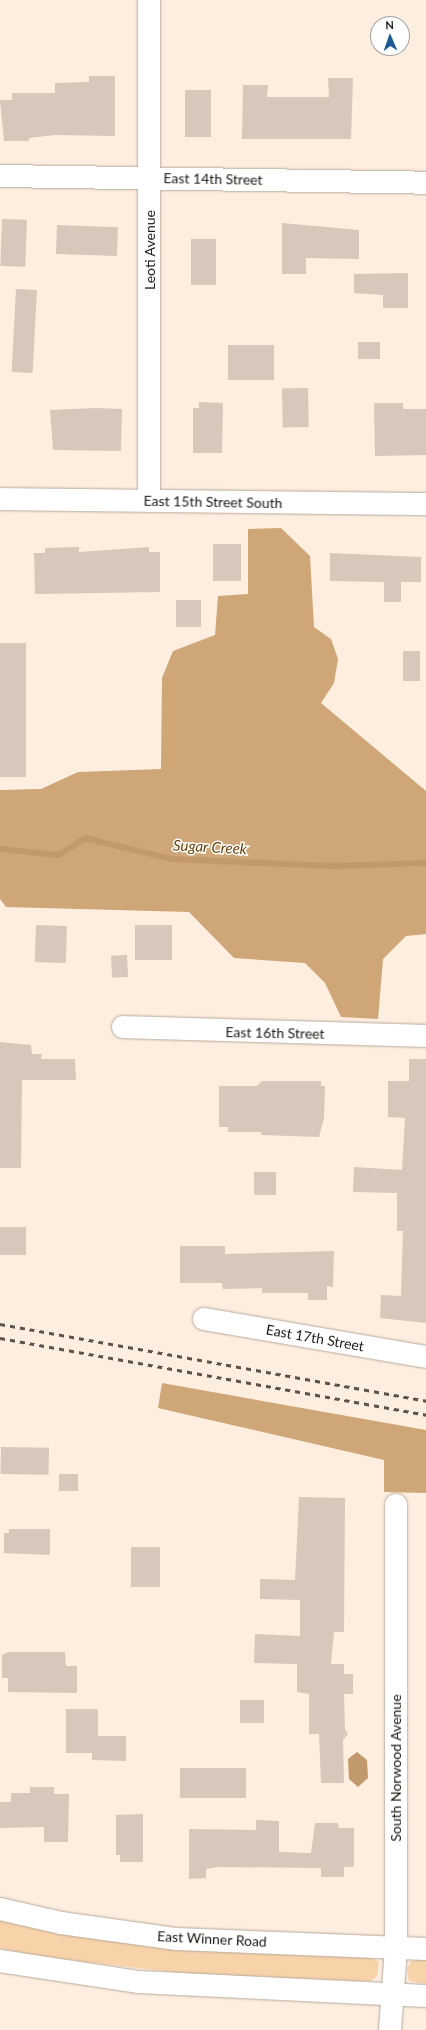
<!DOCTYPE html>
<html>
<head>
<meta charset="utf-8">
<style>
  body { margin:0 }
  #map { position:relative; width:426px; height:2030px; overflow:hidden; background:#fdeee0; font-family:Lato,sans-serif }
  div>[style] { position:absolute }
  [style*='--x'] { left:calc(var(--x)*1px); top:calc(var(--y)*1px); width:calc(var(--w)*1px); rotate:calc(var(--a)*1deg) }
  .green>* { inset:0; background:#f8d3aa }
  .forest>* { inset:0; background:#cfa678 }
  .water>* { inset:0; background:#c2996c }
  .stream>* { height:6px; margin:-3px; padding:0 3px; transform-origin:3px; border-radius:3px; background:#c2996c }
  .building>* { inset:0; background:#d6c8ba; transform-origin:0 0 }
  .roads { filter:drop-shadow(0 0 1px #b7aa9c) drop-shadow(0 0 1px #b7aa9c) }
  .minor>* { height:22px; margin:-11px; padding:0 11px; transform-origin:11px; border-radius:11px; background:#fff }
  .rail>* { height:3px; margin-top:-1.5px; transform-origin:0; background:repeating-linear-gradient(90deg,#5b544c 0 5px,transparent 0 10px) }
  span { translate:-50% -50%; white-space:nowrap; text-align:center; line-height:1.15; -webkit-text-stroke:3px #fefefe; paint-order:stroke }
  .street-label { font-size:14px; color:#1d1913 }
  .water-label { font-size:15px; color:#6a4209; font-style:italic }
  .north { position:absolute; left:370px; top:16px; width:40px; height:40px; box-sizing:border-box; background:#fefefe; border:1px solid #a4a2a0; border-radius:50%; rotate:358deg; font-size:11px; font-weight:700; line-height:16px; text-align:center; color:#1d1913 }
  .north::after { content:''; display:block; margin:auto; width:14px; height:18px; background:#1c5b91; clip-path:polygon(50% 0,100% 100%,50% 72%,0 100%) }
</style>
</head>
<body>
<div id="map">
  <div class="green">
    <div style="clip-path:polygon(0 1917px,370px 1957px,379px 1962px,377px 1976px,371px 1981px,359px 1981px,199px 1975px,35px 1956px,0 1948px)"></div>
    <div style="clip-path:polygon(426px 1959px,426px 1984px,409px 1981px,407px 1969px,411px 1961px)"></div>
  </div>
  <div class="forest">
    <div style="clip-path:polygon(281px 528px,310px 556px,314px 627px,331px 639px,338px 659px,334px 683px,321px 703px,426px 791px,426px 934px,406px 936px,383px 959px,378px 1019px,341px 1017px,325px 983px,305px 963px,234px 958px,189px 912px,6px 907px,0 899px,0 790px,41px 789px,78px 772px,161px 769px,162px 678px,173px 651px,215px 635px,218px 596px,248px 594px,248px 529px)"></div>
    <div style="clip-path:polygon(162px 1383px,426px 1430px,426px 1493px,384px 1492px,384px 1460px,158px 1408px)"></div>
  </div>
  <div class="water">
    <div style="clip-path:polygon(357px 1752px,367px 1760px,368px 1778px,358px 1787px,349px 1779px,348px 1759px)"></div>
  </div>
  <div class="stream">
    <div style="--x:0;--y:849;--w:59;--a:5.8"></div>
    <div style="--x:59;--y:855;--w:31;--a:-33"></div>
    <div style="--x:85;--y:838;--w:89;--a:13.7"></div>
    <div style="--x:171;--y:859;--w:163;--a:2.5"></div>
    <div style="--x:334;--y:866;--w:92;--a:-1.9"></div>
  </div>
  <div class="building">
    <div style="clip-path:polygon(89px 76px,115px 76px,115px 136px,55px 135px,29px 138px,29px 141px,4px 141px,0 100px,12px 100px,12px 93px,55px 93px,55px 83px,89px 82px)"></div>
    <div style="clip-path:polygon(328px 78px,353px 78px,351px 139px,242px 139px,243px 85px,268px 85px,267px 97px,329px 97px)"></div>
    <div style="left:185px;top:90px;width:26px;height:47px"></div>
    <div style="left:2px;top:219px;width:25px;height:47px;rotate:2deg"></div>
    <div style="clip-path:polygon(282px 223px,359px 230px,359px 259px,306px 258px,306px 274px,282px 274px)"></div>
    <div style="left:57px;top:225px;width:61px;height:29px;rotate:2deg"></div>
    <div style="left:191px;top:239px;width:25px;height:46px"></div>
    <div style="clip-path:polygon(408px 273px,408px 308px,383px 308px,383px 295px,354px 293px,354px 274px)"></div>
    <div style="left:16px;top:289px;width:21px;height:83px;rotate:3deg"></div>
    <div style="left:358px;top:342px;width:22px;height:17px"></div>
    <div style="left:228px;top:345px;width:46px;height:35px"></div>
    <div style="left:308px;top:388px;width:39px;height:26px;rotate:89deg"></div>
    <div style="clip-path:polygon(199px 402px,223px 403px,222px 453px,193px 453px,193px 408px,199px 408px)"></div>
    <div style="clip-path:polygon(374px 403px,403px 403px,403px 409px,426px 409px,426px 455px,375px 456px)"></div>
    <div style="clip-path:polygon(96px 408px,122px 409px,121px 451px,53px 450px,50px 410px)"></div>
    <div style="left:241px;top:544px;width:37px;height:28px;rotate:90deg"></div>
    <div style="clip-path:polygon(79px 547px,79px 552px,149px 547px,149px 552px,160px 552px,160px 592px,35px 594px,34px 553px,45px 553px,45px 548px)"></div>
    <div style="clip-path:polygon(330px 553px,421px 557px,421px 582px,401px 582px,401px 602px,384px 602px,384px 582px,330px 581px)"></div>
    <div style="left:176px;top:600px;width:25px;height:27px"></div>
    <div style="left:0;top:643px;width:26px;height:134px"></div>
    <div style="left:403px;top:651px;width:17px;height:30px"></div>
    <div style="left:36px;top:925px;width:31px;height:37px;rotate:2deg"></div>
    <div style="left:135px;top:925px;width:37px;height:35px"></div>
    <div style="left:127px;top:955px;width:22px;height:16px;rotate:87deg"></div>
    <div style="clip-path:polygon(0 1042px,31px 1045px,32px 1054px,42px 1054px,41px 1059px,75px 1059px,76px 1080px,22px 1080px,21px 1168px,0 1168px)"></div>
    <div style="clip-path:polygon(409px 1059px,426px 1059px,426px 1323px,380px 1318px,381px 1295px,401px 1296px,403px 1231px,397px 1231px,397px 1193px,353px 1192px,354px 1167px,402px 1170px,405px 1118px,388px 1117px,388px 1081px,409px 1081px)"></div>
    <div style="clip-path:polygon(262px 1081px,321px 1081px,321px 1086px,325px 1086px,324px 1118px,319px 1137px,261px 1135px,261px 1132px,228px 1132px,228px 1127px,219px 1127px,219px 1086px,257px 1086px)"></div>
    <div style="left:254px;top:1172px;width:22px;height:23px"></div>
    <div style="left:0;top:1227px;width:26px;height:28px"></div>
    <div style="clip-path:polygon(180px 1246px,225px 1246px,225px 1254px,334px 1251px,333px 1287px,327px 1286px,327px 1300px,308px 1300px,308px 1293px,262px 1293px,262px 1288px,223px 1289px,222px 1283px,180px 1283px)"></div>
    <div style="left:1px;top:1447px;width:48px;height:27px;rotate:1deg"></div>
    <div style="left:59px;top:1474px;width:19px;height:17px"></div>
    <div style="clip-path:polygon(299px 1497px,345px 1498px,344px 1632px,334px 1632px,331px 1664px,344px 1664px,344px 1674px,353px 1674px,353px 1694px,344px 1694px,345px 1729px,348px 1734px,343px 1740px,344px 1783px,321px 1783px,319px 1734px,309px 1734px,309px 1694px,297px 1692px,297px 1664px,254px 1663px,255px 1634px,300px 1636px,300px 1600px,260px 1599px,260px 1579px,295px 1580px)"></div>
    <div style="clip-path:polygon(9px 1529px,50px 1529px,50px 1555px,4px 1553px,4px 1533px,9px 1533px)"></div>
    <div style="left:131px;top:1547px;width:29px;height:40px"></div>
    <div style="clip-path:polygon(8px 1652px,65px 1652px,66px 1666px,77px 1666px,77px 1693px,8px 1692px,8px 1678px,2px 1678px,2px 1655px)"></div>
    <div style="left:240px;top:1700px;width:24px;height:23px"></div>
    <div style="clip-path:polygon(66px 1709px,98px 1709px,98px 1736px,126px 1736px,126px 1761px,92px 1760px,92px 1753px,66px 1753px)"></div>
    <div style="left:246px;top:1768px;width:30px;height:66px;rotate:90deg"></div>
    <div style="clip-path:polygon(30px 1787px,54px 1787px,54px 1794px,69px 1794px,68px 1842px,44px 1842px,44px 1827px,0 1828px,0 1802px,11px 1802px,11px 1793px,30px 1793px)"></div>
    <div style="clip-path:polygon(143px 1814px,143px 1862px,120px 1862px,120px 1855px,116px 1855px,116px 1815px)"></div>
    <div style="clip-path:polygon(256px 1820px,279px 1821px,279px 1852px,311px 1853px,315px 1823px,338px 1823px,339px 1828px,354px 1828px,354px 1867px,344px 1867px,344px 1877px,321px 1877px,321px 1868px,217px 1867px,206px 1869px,206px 1878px,189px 1879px,189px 1829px,256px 1830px)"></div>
  </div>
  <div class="roads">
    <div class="minor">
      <div style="--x:0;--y:176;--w:426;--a:0.9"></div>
      <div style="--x:0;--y:499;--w:426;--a:0.7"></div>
      <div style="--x:149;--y:501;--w:501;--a:-90"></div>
      <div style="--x:123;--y:1027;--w:303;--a:1.7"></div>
      <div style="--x:204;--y:1319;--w:225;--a:9.7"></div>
      <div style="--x:0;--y:1909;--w:63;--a:12.9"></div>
      <div style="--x:61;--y:1923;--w:117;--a:7.9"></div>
      <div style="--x:177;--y:1939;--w:249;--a:2.3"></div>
      <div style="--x:0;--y:1961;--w:141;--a:8.6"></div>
      <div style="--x:139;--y:1982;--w:287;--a:2.8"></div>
      <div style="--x:390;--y:2030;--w:82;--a:-85.8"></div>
      <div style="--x:396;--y:1948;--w:443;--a:-90"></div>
    </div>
  </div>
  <div class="rail">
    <div style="--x:0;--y:1324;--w:433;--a:10.2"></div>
    <div style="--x:0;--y:1338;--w:433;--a:10.2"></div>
  </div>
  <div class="street-label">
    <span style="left:213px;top:179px;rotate:1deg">East 14th Street</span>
    <span style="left:150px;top:250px;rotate:-90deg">Leoti Avenue</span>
    <span style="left:213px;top:502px;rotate:1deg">East 15th Street South</span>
    <span style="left:275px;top:1033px;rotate:1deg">East 16th Street</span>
    <span style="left:315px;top:1338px;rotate:10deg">East 17th Street</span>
    <span style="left:396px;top:1768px;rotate:-90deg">South Norwood Avenue</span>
    <span style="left:212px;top:1939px;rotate:3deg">East Winner Road</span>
  </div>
  <div class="water-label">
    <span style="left:210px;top:847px;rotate:3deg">Sugar Creek</span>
  </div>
  <div class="north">N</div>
</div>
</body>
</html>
